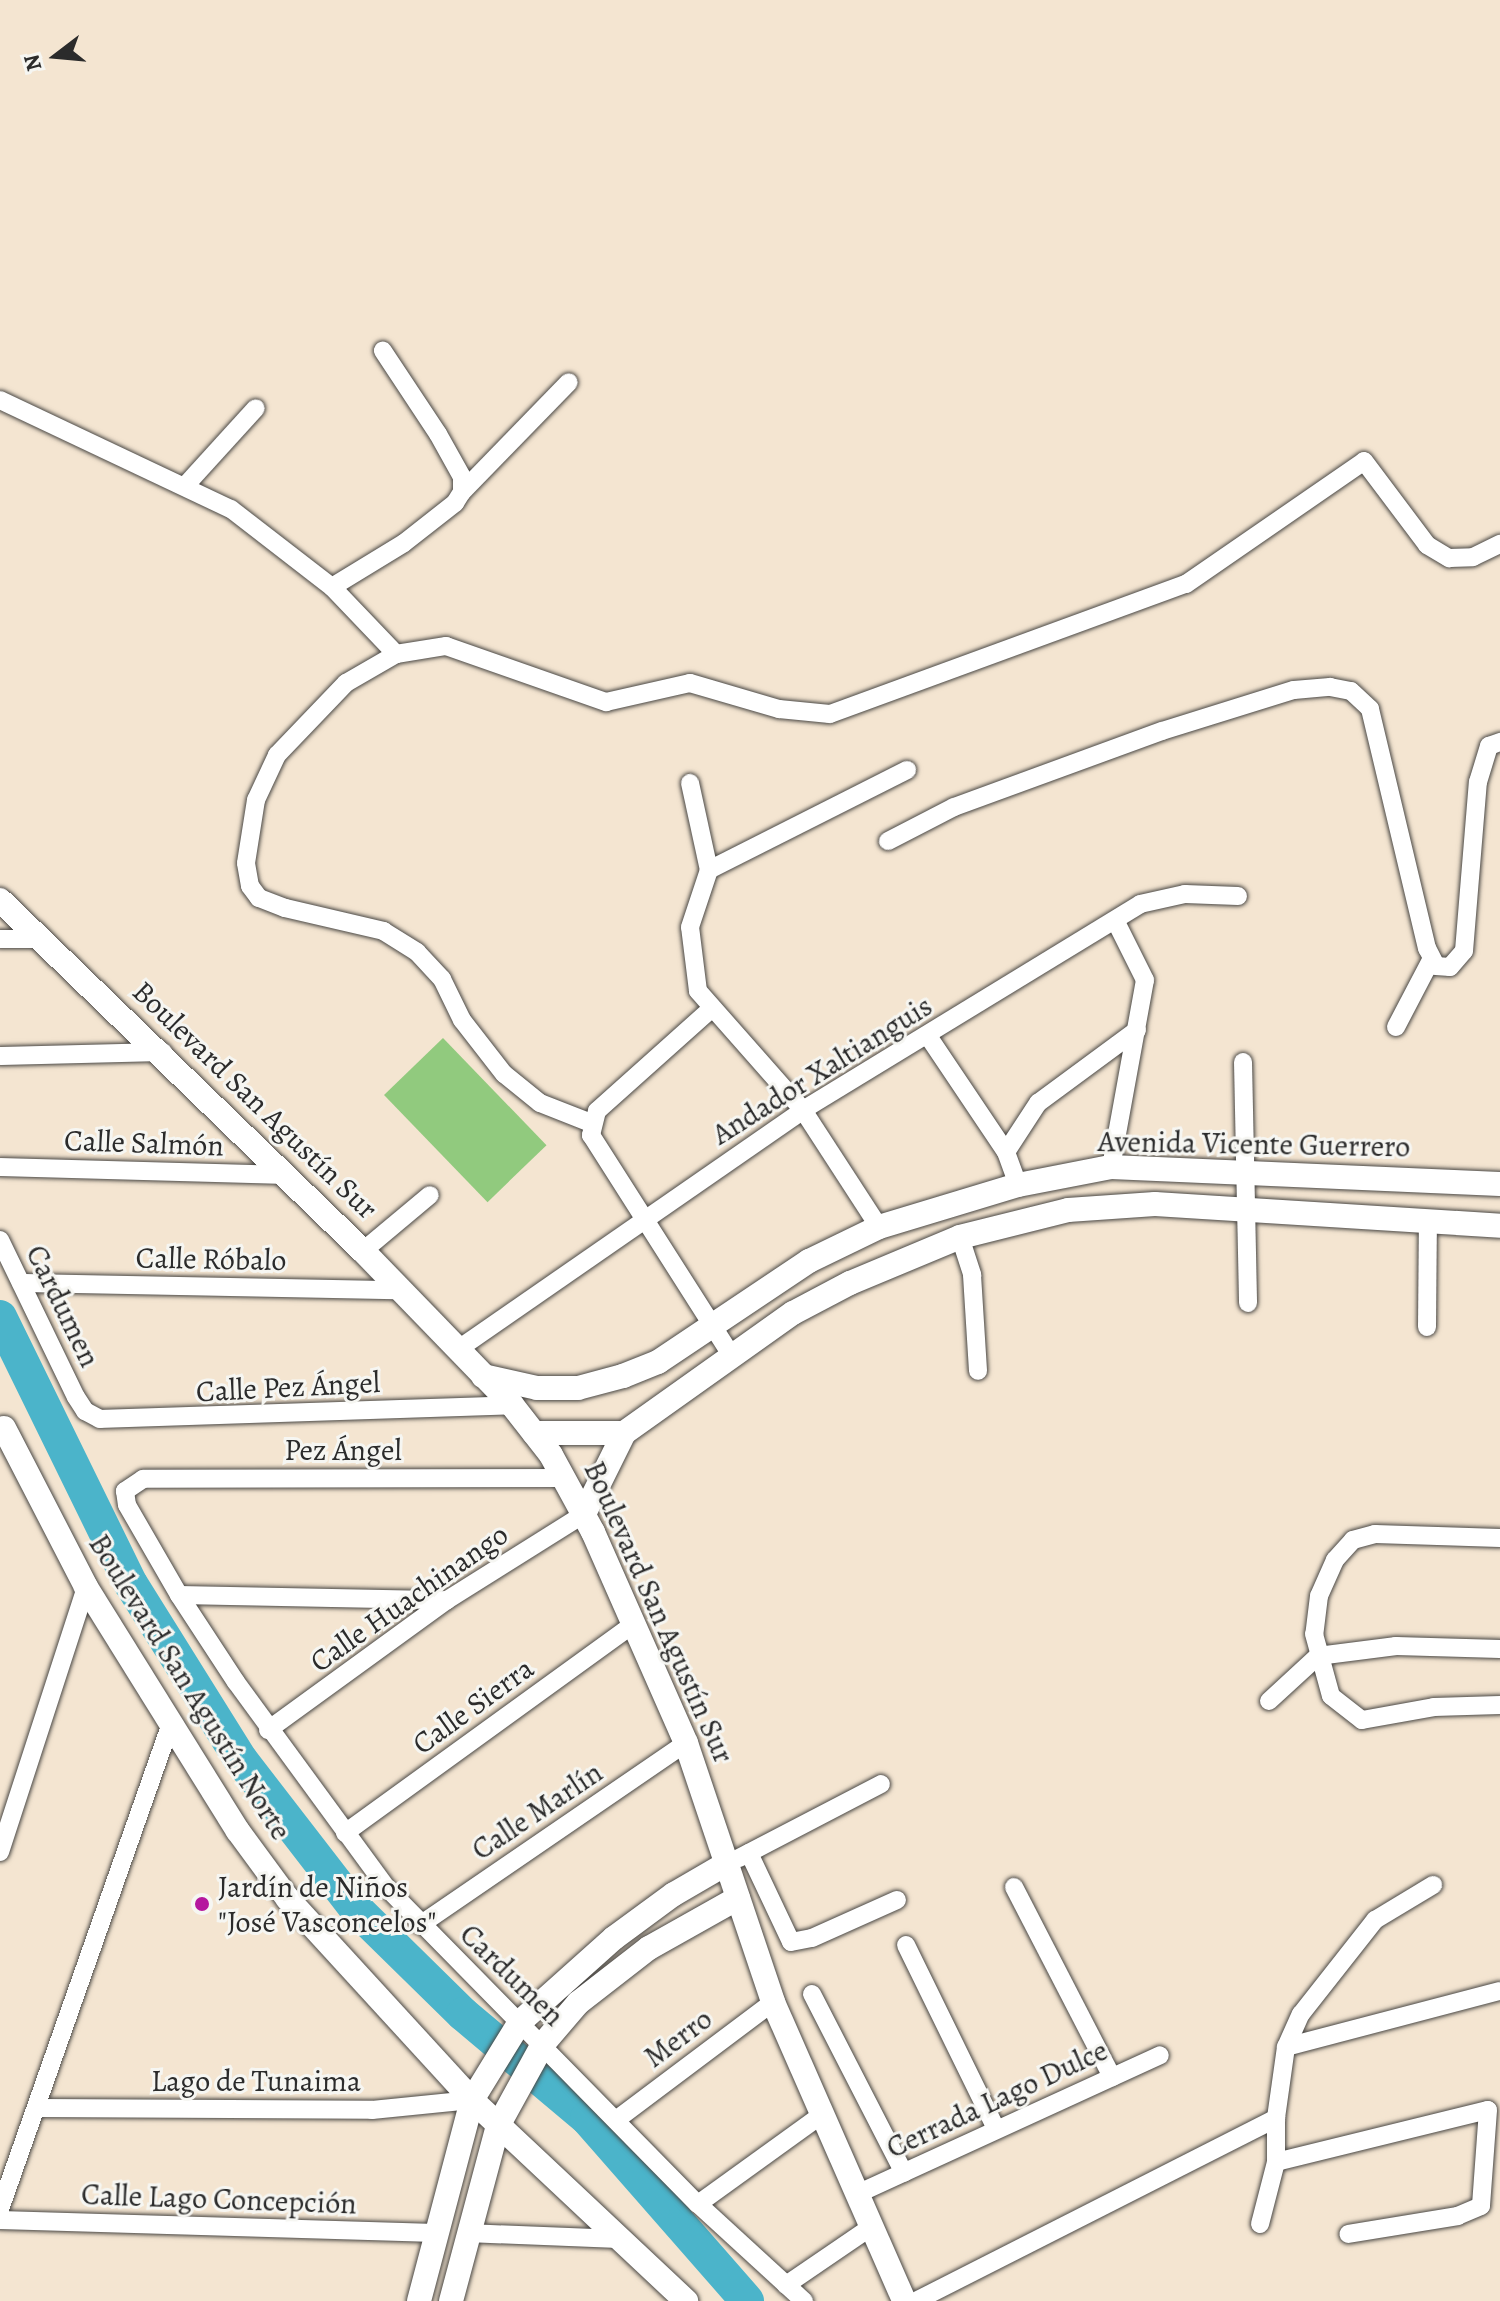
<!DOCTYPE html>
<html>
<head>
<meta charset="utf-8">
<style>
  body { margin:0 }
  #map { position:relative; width:1500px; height:2301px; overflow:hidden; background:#f4e5d1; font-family:Alegreya,serif }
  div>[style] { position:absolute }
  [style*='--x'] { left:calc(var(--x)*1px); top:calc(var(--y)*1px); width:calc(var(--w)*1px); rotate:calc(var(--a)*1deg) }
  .green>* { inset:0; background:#91ca7e; transform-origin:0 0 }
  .river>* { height:34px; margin:-17px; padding:0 17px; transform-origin:17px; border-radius:17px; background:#4bb4ca }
  .roads { filter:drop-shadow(0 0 2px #494744) drop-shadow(0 0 2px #494744) }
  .street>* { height:18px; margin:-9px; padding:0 9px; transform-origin:9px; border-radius:9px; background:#fff }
  .secondary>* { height:24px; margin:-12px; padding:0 12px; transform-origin:12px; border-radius:12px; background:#fff }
  .dots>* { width:22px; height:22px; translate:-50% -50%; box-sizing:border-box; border:4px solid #f6f6f2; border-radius:50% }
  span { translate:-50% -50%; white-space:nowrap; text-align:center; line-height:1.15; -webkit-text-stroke:6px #f6f6f2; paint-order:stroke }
  .street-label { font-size:30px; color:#2b2b2b }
  .poi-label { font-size:30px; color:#2b2b2b }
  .left { translate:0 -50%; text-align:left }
  .north { position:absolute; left:16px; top:16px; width:80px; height:80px; -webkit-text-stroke:6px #f6f6f2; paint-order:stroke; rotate:254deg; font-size:22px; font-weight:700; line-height:32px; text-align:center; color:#2b2b2b }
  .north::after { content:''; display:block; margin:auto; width:28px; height:36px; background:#2b2b2b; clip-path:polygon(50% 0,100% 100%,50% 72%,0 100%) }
</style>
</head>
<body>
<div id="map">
  <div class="green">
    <div style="left:443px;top:1038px;width:149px;height:82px;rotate:46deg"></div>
  </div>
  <div class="river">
    <div style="--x:0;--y:1317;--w:297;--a:63.9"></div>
    <div style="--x:131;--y:1584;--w:208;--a:58"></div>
    <div style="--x:241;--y:1760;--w:190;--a:52.3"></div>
    <div style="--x:357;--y:1910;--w:148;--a:44.5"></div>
    <div style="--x:463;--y:2014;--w:162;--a:40"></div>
    <div style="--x:587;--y:2118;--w:243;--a:48.8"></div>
  </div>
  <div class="roads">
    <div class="street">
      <div style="--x:0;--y:400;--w:255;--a:25.3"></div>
      <div style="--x:231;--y:509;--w:128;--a:37.7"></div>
      <div style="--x:332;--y:587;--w:93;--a:46.3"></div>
      <div style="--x:185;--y:486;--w:105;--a:-47.7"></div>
      <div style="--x:462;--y:492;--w:153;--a:-45.8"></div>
      <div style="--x:332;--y:587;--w:84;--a:-31.4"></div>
      <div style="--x:404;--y:543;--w:65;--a:-38.1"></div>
      <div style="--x:455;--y:503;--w:13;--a:-58"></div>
      <div style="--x:462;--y:492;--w:15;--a:-90"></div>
      <div style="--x:462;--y:477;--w:49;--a:-119.2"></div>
      <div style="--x:438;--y:434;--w:100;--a:-123.5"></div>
      <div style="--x:690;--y:783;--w:89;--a:77.7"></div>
      <div style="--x:888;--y:841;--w:74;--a:-27.3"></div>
      <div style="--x:954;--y:807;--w:221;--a:-20.1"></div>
      <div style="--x:1162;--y:731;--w:138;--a:-17.3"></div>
      <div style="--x:1294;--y:690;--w:36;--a:-5"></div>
      <div style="--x:1330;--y:687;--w:21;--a:11"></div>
      <div style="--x:1351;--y:691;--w:26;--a:43"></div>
      <div style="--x:1370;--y:709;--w:246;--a:76.6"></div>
      <div style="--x:1427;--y:948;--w:20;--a:63"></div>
      <div style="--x:1436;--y:966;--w:14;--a:4"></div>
      <div style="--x:1450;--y:967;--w:21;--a:-49"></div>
      <div style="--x:1464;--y:951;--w:170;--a:-85.3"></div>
      <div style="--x:1478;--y:782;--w:38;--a:-73"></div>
      <div style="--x:1489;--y:746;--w:12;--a:-20"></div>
      <div style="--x:0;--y:939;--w:42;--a:0"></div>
      <div style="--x:711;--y:1009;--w:153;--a:138.2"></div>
      <div style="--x:597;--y:1111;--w:25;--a:104"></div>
      <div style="--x:591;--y:1135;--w:261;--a:57.5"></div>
      <div style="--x:1396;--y:1027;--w:76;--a:-62.4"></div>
      <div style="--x:928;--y:1036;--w:140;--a:56.1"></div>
      <div style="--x:1006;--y:1152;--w:35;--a:70"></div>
      <div style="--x:0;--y:1056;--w:163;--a:-1.4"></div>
      <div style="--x:1243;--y:1062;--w:241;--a:88.8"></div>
      <div style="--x:591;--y:1123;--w:55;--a:-158.6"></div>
      <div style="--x:540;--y:1103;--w:46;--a:-141.1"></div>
      <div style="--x:504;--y:1074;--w:68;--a:-127.9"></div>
      <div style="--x:462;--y:1020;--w:46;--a:-116"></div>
      <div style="--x:442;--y:979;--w:37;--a:-133"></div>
      <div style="--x:417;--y:952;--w:39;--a:-148"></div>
      <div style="--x:384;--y:931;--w:102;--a:-166.9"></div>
      <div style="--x:285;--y:908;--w:28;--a:-159"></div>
      <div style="--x:259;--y:898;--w:15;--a:-127"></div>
      <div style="--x:250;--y:886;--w:23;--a:-100"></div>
      <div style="--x:246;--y:863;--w:64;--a:-81"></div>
      <div style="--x:256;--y:800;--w:50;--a:-65"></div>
      <div style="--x:277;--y:755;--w:100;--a:-46.2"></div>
      <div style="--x:346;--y:683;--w:58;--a:-30.1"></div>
      <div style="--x:396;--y:654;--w:51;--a:-9.1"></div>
      <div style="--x:446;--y:646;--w:170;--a:19.3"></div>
      <div style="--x:606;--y:702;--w:86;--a:-12.7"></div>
      <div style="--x:690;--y:683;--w:93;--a:16.3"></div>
      <div style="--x:779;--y:709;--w:51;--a:5.6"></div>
      <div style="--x:830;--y:714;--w:379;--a:-20.1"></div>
      <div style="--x:1186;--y:584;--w:216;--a:-34.6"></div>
      <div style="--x:1364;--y:461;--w:105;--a:53.1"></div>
      <div style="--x:1427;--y:545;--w:26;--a:31"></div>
      <div style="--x:1449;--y:558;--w:24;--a:-2"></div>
      <div style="--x:1473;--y:557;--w:30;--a:-26"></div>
      <div style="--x:1006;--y:1152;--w:59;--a:-56.9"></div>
      <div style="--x:1038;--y:1103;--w:123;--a:-36.4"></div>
      <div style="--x:0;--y:1167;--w:287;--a:1.6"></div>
      <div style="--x:1111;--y:1167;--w:190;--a:-79.7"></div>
      <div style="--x:1145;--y:980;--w:65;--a:-116.6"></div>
      <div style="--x:879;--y:1227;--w:140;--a:-123"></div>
      <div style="--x:803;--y:1110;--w:159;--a:-131.4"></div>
      <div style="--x:698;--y:991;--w:64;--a:-97.1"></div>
      <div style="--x:690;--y:927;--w:60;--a:-71.6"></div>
      <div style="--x:709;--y:870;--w:222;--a:-26.8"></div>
      <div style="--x:960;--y:1237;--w:40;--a:72"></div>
      <div style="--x:972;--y:1275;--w:96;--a:86.4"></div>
      <div style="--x:0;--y:1240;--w:174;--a:64.2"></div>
      <div style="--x:76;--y:1397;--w:17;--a:57"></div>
      <div style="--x:85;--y:1411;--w:17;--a:28"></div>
      <div style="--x:100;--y:1419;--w:412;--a:-1.9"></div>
      <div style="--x:363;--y:1251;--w:87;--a:-39.9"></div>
      <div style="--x:21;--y:1283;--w:380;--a:1.1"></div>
      <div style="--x:1427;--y:1327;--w:108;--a:-89.5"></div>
      <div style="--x:457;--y:1350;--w:421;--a:-34.7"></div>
      <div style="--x:803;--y:1110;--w:395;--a:-31.4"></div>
      <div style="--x:1140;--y:904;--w:46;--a:-12.5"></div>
      <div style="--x:1185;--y:894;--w:53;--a:2.2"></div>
      <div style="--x:566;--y:1478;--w:423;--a:179.9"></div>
      <div style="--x:143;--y:1479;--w:22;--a:146"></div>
      <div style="--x:125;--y:1491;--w:14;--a:82"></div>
      <div style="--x:127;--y:1505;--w:104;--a:60"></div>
      <div style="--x:179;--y:1595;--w:104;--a:56.8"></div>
      <div style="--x:236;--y:1682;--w:255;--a:53.8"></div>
      <div style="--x:387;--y:1888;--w:443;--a:45.5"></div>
      <div style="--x:698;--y:2204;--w:144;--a:42.5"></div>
      <div style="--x:1500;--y:1538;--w:125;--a:-178.2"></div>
      <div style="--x:1375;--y:1534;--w:23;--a:165"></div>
      <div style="--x:1353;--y:1540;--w:27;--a:132"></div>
      <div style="--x:1335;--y:1560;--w:39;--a:114"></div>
      <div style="--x:1319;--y:1596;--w:38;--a:97"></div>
      <div style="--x:1314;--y:1634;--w:64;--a:74.7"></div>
      <div style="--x:1331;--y:1696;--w:39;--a:38"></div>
      <div style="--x:1362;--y:1720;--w:73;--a:-10.2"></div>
      <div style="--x:1434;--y:1707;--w:66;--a:-1.7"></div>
      <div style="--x:179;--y:1595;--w:268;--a:1.1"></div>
      <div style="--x:1269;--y:1701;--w:67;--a:-42.6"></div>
      <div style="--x:1318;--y:1656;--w:79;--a:-7.3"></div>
      <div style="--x:1396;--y:1646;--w:104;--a:1.7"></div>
      <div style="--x:268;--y:1730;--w:221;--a:-36"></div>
      <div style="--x:447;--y:1600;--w:162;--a:-32.1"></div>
      <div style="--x:345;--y:1833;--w:358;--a:-35.9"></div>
      <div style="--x:0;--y:1852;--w:279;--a:-72"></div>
      <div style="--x:749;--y:1853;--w:98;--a:64.7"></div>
      <div style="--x:791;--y:1942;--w:21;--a:-11"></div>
      <div style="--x:812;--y:1938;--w:93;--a:-24.1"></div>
      <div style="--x:739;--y:1858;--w:160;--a:-27.5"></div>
      <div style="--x:1014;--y:1887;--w:214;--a:62.7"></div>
      <div style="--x:420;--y:1925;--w:322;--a:-34.4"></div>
      <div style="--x:906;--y:1945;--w:205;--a:63.9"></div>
      <div style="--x:812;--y:1994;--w:201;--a:62.8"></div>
      <div style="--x:1286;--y:2047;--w:221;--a:-14.7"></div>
      <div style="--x:38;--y:2108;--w:334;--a:0.3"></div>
      <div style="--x:372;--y:2110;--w:100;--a:-5.7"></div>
      <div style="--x:616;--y:2120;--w:196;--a:-36.9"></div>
      <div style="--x:1276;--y:2162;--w:218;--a:-13.8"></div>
      <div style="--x:1488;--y:2110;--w:96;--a:94.2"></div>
      <div style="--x:1481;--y:2206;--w:25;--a:157"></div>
      <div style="--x:1458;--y:2216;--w:111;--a:170.7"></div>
      <div style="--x:857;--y:2194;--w:333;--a:-24.6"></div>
      <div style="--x:698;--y:2204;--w:155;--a:-35.8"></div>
      <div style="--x:0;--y:2209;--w:512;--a:-70.61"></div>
      <div style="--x:0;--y:2220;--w:436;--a:1.7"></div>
      <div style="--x:1260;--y:2224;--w:64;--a:-75.5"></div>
      <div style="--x:1276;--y:2162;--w:44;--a:-90"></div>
      <div style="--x:1276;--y:2118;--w:72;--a:-82"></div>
      <div style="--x:1286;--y:2047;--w:36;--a:-66"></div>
      <div style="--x:1301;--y:2014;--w:120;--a:-51.8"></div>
      <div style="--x:1375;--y:1920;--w:68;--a:-31.1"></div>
      <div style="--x:467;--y:2233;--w:152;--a:2.3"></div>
      <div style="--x:786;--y:2285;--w:103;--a:-34.3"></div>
      <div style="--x:916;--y:2301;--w:404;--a:-26.9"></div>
    </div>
    <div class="secondary">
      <div style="--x:0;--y:900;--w:505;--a:44.04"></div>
      <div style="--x:363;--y:1251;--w:214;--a:45.9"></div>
      <div style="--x:512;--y:1405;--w:63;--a:52"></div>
      <div style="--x:551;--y:1455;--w:88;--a:61.4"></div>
      <div style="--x:593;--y:1532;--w:231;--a:66.2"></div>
      <div style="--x:686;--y:1743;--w:273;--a:71.4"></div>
      <div style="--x:773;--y:2002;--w:326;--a:66.3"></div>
      <div style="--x:483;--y:1376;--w:55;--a:12.5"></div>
      <div style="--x:537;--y:1388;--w:41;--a:0"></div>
      <div style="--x:578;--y:1388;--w:47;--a:-14.9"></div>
      <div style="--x:623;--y:1376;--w:38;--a:-22"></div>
      <div style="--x:658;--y:1362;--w:182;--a:-33.8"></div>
      <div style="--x:809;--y:1261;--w:78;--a:-25.9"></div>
      <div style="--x:879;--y:1227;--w:145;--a:-16.8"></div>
      <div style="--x:1018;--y:1185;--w:95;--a:-11"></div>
      <div style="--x:1111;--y:1167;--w:389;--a:2.5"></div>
      <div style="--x:4;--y:1428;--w:179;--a:62.7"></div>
      <div style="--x:86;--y:1587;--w:287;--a:58.1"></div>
      <div style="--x:238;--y:1831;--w:84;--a:53.7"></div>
      <div style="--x:288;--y:1899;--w:273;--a:47.5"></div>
      <div style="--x:472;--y:2100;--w:294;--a:43.2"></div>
      <div style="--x:534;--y:1433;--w:90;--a:0"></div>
      <div style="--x:584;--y:1514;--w:90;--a:-63.7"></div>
      <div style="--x:624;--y:1433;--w:207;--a:-35.4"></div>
      <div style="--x:793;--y:1313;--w:64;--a:-27.8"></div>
      <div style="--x:850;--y:1283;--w:119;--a:-22.7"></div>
      <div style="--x:960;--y:1237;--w:111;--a:-14"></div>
      <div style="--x:1068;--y:1210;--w:87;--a:-3.9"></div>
      <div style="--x:1155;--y:1204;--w:346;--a:3.6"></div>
      <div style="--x:419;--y:2301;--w:208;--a:-75.2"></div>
      <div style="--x:472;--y:2100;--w:92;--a:-58.4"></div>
      <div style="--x:520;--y:2022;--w:126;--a:-41.8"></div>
      <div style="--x:614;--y:1938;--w:74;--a:-36.3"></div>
      <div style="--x:674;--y:1894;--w:64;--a:-30.2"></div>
      <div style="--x:451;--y:2301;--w:181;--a:-75"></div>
      <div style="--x:498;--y:2126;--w:94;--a:-61.2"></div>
      <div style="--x:543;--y:2044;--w:54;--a:-49.5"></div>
      <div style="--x:578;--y:2003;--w:90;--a:-37.8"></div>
      <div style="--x:649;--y:1948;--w:102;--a:-29.3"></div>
    </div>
  </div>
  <div class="dots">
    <div style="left:202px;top:1904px;background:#b5179e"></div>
  </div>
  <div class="street-label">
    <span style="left:822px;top:1070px;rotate:-32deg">Andador Xaltianguis</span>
    <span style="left:255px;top:1100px;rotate:44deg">Boulevard San Agustín Sur</span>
    <span style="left:144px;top:1143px;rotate:2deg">Calle Salmón</span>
    <span style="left:1254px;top:1144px;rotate:1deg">Avenida Vicente Guerrero</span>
    <span style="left:211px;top:1259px;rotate:1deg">Calle Róbalo</span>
    <span style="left:63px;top:1306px;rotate:64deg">Cardumen</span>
    <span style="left:288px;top:1387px;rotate:-3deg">Calle Pez Ángel</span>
    <span style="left:343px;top:1450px">Pez Ángel</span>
    <span style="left:409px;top:1598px;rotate:-35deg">Calle Huachinango</span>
    <span style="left:659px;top:1612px;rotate:66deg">Boulevard San Agustín Sur</span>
    <span style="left:190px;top:1687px;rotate:58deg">Boulevard San Agustín Norte</span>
    <span style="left:473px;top:1706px;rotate:-36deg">Calle Sierra</span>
    <span style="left:537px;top:1811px;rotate:-34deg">Calle Marlín</span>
    <span style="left:512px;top:1975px;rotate:44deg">Cardumen</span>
    <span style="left:678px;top:2038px;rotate:-37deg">Merro</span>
    <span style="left:256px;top:2081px">Lago de Tunaima</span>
    <span style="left:997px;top:2099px;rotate:-25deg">Cerrada Lago Dulce</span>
    <span style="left:219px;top:2199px;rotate:2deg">Calle Lago Concepción</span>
  </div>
  <div class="poi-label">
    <span class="left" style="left:218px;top:1904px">Jardín de Niños<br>"José Vasconcelos"</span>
  </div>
  <div class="north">N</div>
</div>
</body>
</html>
